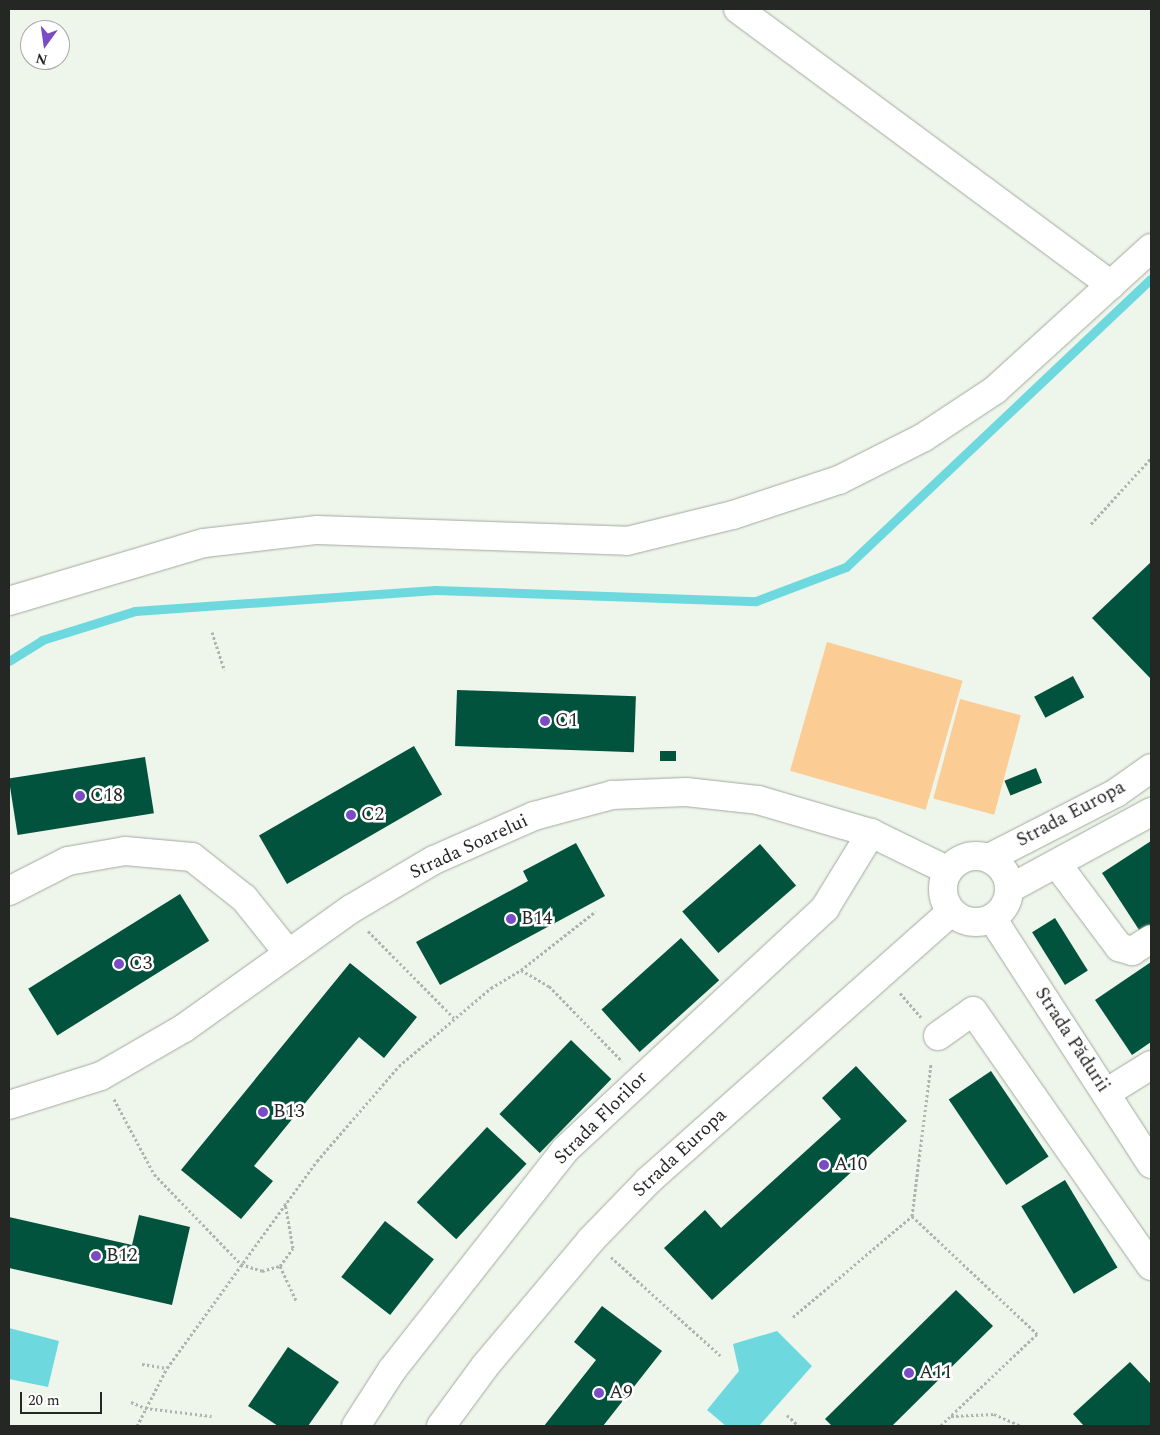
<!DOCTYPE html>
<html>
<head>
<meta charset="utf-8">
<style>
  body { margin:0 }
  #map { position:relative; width:1160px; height:1435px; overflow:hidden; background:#eef5ea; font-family:Spectral,serif }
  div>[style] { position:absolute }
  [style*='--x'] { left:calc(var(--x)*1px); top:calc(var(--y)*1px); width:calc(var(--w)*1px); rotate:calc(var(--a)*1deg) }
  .green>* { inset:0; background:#fbcc93; transform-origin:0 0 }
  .water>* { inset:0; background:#6dd8de }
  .stream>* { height:9px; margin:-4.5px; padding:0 4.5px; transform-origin:4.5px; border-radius:4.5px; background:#6dd8de }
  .building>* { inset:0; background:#01533d; transform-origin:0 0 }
  .path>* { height:3px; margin-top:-1.5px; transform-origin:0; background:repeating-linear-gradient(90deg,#afb5ac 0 2.5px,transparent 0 5px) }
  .roads { filter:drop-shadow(0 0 1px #a2a99f) drop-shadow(0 0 1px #a2a99f) }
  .minor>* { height:28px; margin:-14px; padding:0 14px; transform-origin:14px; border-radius:14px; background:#fff }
  .minor>.ring { margin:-14px; padding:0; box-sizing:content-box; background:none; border:28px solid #fff; border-radius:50% }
  .dots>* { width:14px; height:14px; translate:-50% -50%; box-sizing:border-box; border:2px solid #fff; border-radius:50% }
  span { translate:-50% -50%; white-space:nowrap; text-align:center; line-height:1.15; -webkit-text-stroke:5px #fff; paint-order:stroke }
  .poi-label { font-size:19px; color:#252724 }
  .left { translate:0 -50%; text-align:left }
  .street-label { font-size:19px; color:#252724 }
  .frame { position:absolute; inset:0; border:10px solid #252724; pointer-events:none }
  .north { position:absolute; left:20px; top:20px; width:50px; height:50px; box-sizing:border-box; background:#fff; border:1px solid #a8a9a7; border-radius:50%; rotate:194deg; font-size:14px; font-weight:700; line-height:20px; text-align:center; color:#252724 }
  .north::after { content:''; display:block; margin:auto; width:18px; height:22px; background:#794cc4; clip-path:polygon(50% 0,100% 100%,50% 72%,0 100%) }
  .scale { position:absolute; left:20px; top:1392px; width:82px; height:22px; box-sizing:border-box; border:2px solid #252724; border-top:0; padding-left:6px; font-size:15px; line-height:18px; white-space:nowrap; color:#252724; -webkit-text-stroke:4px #fff; paint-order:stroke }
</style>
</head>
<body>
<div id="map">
  <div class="green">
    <div style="left:827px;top:642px;width:141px;height:134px;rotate:16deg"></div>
    <div style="left:960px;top:699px;width:63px;height:103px;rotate:15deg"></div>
  </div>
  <div class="water">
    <div style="clip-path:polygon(9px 1328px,59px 1341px,48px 1387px,9px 1379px)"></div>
    <div style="clip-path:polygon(777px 1331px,812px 1366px,759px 1426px,726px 1426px,707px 1410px,739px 1371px,733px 1344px)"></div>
  </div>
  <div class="stream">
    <div style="--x:9;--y:661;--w:39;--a:-32"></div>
    <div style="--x:42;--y:640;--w:97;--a:-17.3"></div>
    <div style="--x:135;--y:611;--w:301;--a:-4"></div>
    <div style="--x:435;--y:590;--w:321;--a:2"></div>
    <div style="--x:756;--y:601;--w:96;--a:-20.7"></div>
    <div style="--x:846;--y:567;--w:419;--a:-43.4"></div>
  </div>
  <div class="building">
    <div style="clip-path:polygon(1151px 562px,1151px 679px,1092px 618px)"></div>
    <div style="left:1073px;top:676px;width:24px;height:44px;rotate:62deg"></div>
    <div style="left:457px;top:690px;width:179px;height:56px;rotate:2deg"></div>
    <div style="left:414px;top:746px;width:56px;height:179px;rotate:60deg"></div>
    <div style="left:660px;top:751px;width:16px;height:10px"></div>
    <div style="left:145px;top:757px;width:57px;height:138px;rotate:81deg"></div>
    <div style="left:1036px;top:768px;width:16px;height:34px;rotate:68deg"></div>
    <div style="clip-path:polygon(1151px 841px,1151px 935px,1145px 939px,1102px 873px)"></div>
    <div style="clip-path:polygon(576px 843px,605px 896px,440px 985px,416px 942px,528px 881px,523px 871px)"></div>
    <div style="left:760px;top:844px;width:55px;height:103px;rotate:49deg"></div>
    <div style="left:180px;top:894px;width:55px;height:179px;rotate:58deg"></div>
    <div style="left:1055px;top:918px;width:62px;height:27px;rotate:58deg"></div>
    <div style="left:681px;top:938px;width:57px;height:107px;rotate:48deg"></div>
    <div style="clip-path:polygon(1151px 962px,1151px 1042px,1132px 1055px,1095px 1000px)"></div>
    <div style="clip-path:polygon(350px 963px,417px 1017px,384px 1058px,359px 1037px,254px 1166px,273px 1181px,241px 1219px,181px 1170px)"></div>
    <div style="left:571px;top:1040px;width:56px;height:103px;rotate:44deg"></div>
    <div style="clip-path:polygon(856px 1066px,907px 1121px,712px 1300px,664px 1248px,705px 1210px,721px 1228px,841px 1119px,822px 1098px)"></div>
    <div style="left:991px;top:1071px;width:103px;height:51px;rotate:56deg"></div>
    <div style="left:487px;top:1127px;width:54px;height:103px;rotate:43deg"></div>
    <div style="left:1065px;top:1180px;width:102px;height:51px;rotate:59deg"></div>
    <div style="clip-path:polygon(139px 1215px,190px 1227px,172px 1305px,9px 1268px,9px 1217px,132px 1245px)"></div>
    <div style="left:385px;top:1221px;width:62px;height:71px;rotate:38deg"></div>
    <div style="clip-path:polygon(956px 1290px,993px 1326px,892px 1426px,832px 1426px,825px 1419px)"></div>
    <div style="clip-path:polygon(602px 1306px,662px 1351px,603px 1426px,544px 1426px,596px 1360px,574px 1342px)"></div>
    <div style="clip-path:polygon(288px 1347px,339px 1382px,308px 1426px,278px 1426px,248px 1406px)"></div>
    <div style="clip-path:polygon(1130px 1362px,1151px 1384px,1151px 1426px,1084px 1426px,1073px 1414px)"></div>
  </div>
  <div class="path">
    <div style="--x:1091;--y:524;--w:89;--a:-47.7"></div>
    <div style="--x:212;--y:632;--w:40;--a:72"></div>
    <div style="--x:368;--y:931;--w:122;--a:45.3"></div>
    <div style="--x:521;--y:970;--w:95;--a:-38.2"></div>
    <div style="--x:900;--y:993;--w:32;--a:49"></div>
    <div style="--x:114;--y:1099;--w:85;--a:61.9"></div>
    <div style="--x:154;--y:1174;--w:125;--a:46"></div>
    <div style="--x:241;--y:1264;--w:22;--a:18"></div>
    <div style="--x:262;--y:1271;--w:19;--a:-16"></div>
    <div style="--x:280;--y:1266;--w:22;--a:-54"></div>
    <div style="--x:293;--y:1248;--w:46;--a:-100.1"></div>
    <div style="--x:912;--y:1216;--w:172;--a:43.3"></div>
    <div style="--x:1037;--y:1334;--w:134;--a:136.5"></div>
    <div style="--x:611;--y:1257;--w:147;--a:42"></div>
    <div style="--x:280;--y:1266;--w:38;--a:65"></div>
    <div style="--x:793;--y:1317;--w:156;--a:-40.3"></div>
    <div style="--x:912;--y:1216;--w:154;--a:-82.9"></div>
    <div style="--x:142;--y:1364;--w:25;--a:9"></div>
    <div style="--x:131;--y:1402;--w:15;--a:23"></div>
    <div style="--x:145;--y:1408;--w:67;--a:6.8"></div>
    <div style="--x:787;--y:1415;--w:16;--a:43"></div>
    <div style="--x:951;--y:1416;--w:43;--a:-2.7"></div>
    <div style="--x:994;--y:1414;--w:30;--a:24"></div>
    <div style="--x:137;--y:1426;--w:65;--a:-62.7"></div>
    <div style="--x:167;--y:1368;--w:256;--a:-54.1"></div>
    <div style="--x:317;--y:1161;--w:125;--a:-49.2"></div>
    <div style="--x:399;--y:1066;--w:121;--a:-40.3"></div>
    <div style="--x:491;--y:988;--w:35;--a:-31"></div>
    <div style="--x:521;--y:970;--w:32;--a:30"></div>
    <div style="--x:549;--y:986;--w:105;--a:45.8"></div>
  </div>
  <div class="roads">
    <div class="minor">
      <div style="--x:738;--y:9;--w:464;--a:36.5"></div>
      <div style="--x:9;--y:601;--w:203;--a:-16.6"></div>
      <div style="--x:204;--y:543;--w:114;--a:-6.6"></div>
      <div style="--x:317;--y:530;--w:310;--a:2"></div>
      <div style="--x:627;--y:541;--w:109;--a:-13.8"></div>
      <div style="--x:733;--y:515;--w:112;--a:-18.3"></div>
      <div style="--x:839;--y:480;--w:95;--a:-26.8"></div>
      <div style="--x:924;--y:437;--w:85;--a:-33.5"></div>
      <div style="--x:995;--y:390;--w:211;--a:-42.3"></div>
      <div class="ring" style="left:943px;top:856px;width:38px;height:38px"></div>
      <div style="--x:989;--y:858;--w:143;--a:-27.1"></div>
      <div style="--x:1116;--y:793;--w:43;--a:-35.5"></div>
      <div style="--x:1057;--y:864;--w:104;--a:53.2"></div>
      <div style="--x:1119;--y:947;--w:14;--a:17"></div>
      <div style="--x:1132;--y:951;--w:22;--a:-32"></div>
      <div style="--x:1009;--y:889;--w:162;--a:-28.5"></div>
      <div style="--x:9;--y:891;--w:66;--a:-27"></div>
      <div style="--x:68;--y:861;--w:58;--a:-10"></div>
      <div style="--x:125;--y:851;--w:67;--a:5.1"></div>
      <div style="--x:192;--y:857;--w:66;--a:38.3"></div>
      <div style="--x:244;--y:898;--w:70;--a:51.3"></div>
      <div style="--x:992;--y:918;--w:293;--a:57.1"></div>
      <div style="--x:938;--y:1036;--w:43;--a:-35.5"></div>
      <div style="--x:973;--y:1011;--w:311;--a:55.1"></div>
      <div style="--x:1106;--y:1093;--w:53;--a:-31.9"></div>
      <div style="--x:9;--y:1105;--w:96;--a:-17.5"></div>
      <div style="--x:101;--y:1076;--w:96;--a:-30"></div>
      <div style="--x:184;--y:1028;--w:205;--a:-35.5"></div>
      <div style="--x:351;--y:909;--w:96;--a:-30.6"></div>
      <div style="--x:434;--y:860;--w:109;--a:-23.7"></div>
      <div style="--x:534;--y:816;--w:81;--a:-15.1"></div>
      <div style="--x:612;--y:795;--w:74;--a:-2.3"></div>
      <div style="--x:686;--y:792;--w:72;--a:6.3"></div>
      <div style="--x:758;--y:800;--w:118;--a:16.3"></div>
      <div style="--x:871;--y:833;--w:85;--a:26"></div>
      <div style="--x:356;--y:1426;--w:67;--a:-57.3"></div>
      <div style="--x:392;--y:1370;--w:281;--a:-51.8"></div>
      <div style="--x:566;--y:1149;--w:354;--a:-42.9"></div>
      <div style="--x:825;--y:908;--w:88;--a:-58.5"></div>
      <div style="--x:441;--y:1426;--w:74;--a:-53.7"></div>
      <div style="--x:485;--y:1366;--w:165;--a:-49.9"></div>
      <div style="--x:591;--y:1240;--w:82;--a:-46"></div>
      <div style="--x:648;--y:1181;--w:405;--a:-41.6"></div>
    </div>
  </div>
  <div class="dots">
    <div style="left:545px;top:721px;background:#794cc4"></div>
    <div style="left:80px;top:796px;background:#794cc4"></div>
    <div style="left:351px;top:815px;background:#794cc4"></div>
    <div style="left:511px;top:919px;background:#794cc4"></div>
    <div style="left:119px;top:964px;background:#794cc4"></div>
    <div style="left:263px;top:1112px;background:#794cc4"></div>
    <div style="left:824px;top:1165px;background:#794cc4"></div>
    <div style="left:96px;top:1256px;background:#794cc4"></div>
    <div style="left:909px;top:1373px;background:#794cc4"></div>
    <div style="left:599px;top:1393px;background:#794cc4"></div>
  </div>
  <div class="poi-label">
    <span class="left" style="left:555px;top:721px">C1</span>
    <span class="left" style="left:90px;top:796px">C18</span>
    <span class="left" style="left:361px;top:815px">C2</span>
    <span class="left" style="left:521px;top:919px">B14</span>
    <span class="left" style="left:129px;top:964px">C3</span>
    <span class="left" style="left:273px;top:1112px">B13</span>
    <span class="left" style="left:834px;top:1165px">A10</span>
    <span class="left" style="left:106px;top:1256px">B12</span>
    <span class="left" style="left:919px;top:1373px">A11</span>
    <span class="left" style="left:609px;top:1393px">A9</span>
  </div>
  <div class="street-label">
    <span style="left:1071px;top:814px;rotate:-28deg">Strada Europa</span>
    <span style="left:469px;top:847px;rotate:-25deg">Strada Soarelui</span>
    <span style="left:1072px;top:1040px;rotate:57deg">Strada Pădurii</span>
    <span style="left:601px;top:1118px;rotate:-45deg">Strada Florilor</span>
    <span style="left:680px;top:1153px;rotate:-43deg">Strada Europa</span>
  </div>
  <div class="frame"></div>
  <div class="north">N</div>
  <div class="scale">20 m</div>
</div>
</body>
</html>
